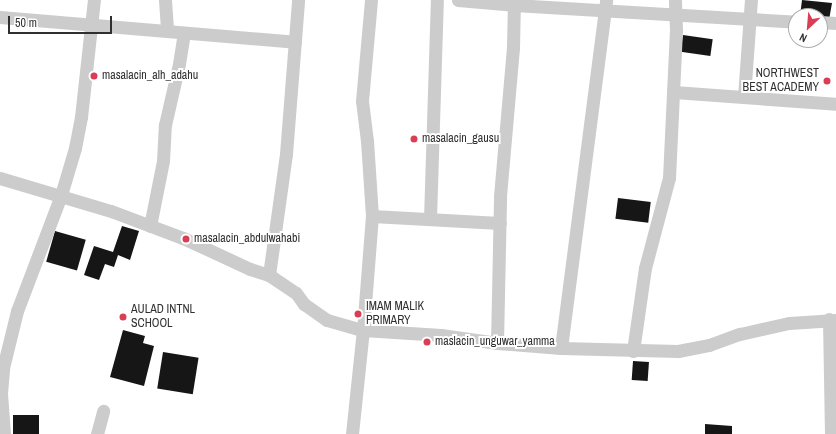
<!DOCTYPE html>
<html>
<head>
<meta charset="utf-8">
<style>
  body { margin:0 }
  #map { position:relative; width:836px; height:434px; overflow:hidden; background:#fff; font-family:"Archivo Narrow",sans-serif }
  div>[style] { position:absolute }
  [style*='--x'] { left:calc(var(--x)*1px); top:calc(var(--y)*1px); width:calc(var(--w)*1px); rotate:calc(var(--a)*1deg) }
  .building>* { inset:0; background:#161616; transform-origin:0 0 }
  .minor>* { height:13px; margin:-6.5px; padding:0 6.5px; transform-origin:6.5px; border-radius:6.5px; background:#ccc }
  .dots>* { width:11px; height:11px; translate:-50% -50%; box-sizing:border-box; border:2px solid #fff; border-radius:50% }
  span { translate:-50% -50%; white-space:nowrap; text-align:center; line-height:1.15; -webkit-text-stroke:4px #fff; paint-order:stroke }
  .poi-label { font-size:12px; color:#2f2f2f }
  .right { translate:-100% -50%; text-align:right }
  .left { translate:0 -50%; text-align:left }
  .north { position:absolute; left:788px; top:8px; width:40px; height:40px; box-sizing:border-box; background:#fff; border:1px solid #acacac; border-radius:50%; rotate:206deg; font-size:11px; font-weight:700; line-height:16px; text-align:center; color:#2f2f2f }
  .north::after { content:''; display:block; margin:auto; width:14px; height:18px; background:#d93e54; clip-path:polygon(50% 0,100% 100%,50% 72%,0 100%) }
  .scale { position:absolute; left:8px; top:16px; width:104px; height:18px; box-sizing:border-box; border:2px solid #2f2f2f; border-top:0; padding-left:5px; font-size:12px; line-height:14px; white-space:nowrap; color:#2f2f2f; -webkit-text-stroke:3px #fff; paint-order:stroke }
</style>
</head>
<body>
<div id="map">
  <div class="building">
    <div style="clip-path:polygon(802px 0,832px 3px,829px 20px,820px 16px,800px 16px)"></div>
    <div style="left:683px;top:35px;width:30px;height:17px;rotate:8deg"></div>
    <div style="left:618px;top:198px;width:33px;height:21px;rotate:7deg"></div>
    <div style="clip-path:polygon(122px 226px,139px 231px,130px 260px,118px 255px,114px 267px,105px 264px,99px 280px,84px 275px,94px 246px,113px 252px)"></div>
    <div style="left:55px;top:231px;width:32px;height:32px;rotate:16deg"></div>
    <div style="clip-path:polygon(123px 330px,145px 336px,143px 343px,154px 346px,144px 386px,110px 377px)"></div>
    <div style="left:163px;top:352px;width:36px;height:37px;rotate:9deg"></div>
    <div style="left:633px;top:361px;width:16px;height:19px;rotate:4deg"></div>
    <div style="left:39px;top:415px;width:19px;height:26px;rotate:90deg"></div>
    <div style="clip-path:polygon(705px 424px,732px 426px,732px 434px,705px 434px)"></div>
  </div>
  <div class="minor">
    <div style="--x:165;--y:0;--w:31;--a:86"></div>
    <div style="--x:458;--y:0;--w:56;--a:5.1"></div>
    <div style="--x:514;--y:5;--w:283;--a:3.4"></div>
    <div style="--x:0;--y:17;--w:296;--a:4.8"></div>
    <div style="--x:820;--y:22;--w:16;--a:4"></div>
    <div style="--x:674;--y:92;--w:162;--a:4.2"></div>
    <div style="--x:744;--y:97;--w:97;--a:-85.9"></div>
    <div style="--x:0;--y:178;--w:116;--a:16.6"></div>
    <div style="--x:111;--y:211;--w:77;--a:20.6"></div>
    <div style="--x:183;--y:238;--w:74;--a:24.8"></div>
    <div style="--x:250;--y:269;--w:20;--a:18"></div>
    <div style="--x:269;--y:275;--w:32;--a:34"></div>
    <div style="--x:296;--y:293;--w:14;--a:54"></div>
    <div style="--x:304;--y:304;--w:28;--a:35"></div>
    <div style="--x:327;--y:320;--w:37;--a:16"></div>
    <div style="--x:363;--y:330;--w:78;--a:3.7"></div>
    <div style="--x:441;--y:335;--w:57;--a:8.1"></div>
    <div style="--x:497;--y:343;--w:64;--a:4.5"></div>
    <div style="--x:561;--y:348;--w:117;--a:1.5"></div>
    <div style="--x:678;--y:351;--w:32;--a:-11"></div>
    <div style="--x:709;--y:345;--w:33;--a:-20"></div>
    <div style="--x:740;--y:334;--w:50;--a:-12.7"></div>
    <div style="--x:789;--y:323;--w:47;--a:-3.7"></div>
    <div style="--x:372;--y:216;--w:128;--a:3.1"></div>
    <div style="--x:430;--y:219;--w:219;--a:-88.2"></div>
    <div style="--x:150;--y:226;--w:66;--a:-78.7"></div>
    <div style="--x:163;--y:161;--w:36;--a:-87"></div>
    <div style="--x:165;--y:125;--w:63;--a:-77.1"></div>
    <div style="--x:179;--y:64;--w:31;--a:-81"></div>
    <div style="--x:269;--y:275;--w:122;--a:-82"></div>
    <div style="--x:286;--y:154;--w:154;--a:-85.5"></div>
    <div style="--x:829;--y:319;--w:115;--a:89"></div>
    <div style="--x:497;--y:343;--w:147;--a:-88.8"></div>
    <div style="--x:500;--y:196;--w:149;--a:-85"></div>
    <div style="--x:513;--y:48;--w:48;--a:-88.8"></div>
    <div style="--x:561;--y:348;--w:351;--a:-82.6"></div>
    <div style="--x:633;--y:351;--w:84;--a:-81.8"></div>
    <div style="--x:645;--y:268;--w:93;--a:-75.1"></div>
    <div style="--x:669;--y:178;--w:148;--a:-87.3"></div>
    <div style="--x:676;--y:30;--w:30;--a:-92"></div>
    <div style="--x:4;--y:434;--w:41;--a:-94.2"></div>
    <div style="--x:1;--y:393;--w:25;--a:-85"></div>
    <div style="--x:3;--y:368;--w:59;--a:-76.2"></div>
    <div style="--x:17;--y:311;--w:124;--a:-69.2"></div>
    <div style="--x:61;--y:195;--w:49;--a:-73.4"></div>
    <div style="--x:75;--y:148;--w:32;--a:-79"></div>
    <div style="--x:81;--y:117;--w:118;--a:-83.7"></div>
    <div style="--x:97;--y:434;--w:24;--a:-75"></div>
    <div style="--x:352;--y:434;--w:105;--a:-84"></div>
    <div style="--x:363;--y:330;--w:114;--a:-85.5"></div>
    <div style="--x:372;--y:216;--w:75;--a:-93.8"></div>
    <div style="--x:367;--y:141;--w:40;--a:-97.1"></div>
    <div style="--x:362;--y:101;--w:101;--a:-84.9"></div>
  </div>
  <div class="dots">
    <div style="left:94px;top:76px;background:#d93e54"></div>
    <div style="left:827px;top:81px;background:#d93e54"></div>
    <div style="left:414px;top:139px;background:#d93e54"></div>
    <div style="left:186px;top:239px;background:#d93e54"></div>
    <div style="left:358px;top:314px;background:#d93e54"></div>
    <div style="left:123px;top:317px;background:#d93e54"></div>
    <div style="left:427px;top:342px;background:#d93e54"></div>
  </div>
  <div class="poi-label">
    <span class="right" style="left:819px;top:81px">NORTHWEST<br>BEST ACADEMY</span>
    <span class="left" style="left:102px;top:76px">masalacin_alh_adahu</span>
    <span class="left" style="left:422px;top:139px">masalacin_gausu</span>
    <span class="left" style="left:194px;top:239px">masalacin_abdulwahabi</span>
    <span class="left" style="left:366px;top:314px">IMAM MALIK<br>PRIMARY</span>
    <span class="left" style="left:131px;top:317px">AULAD INTNL<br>SCHOOL</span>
    <span class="left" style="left:435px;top:342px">maslacin_unguwar_yamma</span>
  </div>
  <div class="north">N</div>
  <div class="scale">50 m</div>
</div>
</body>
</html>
